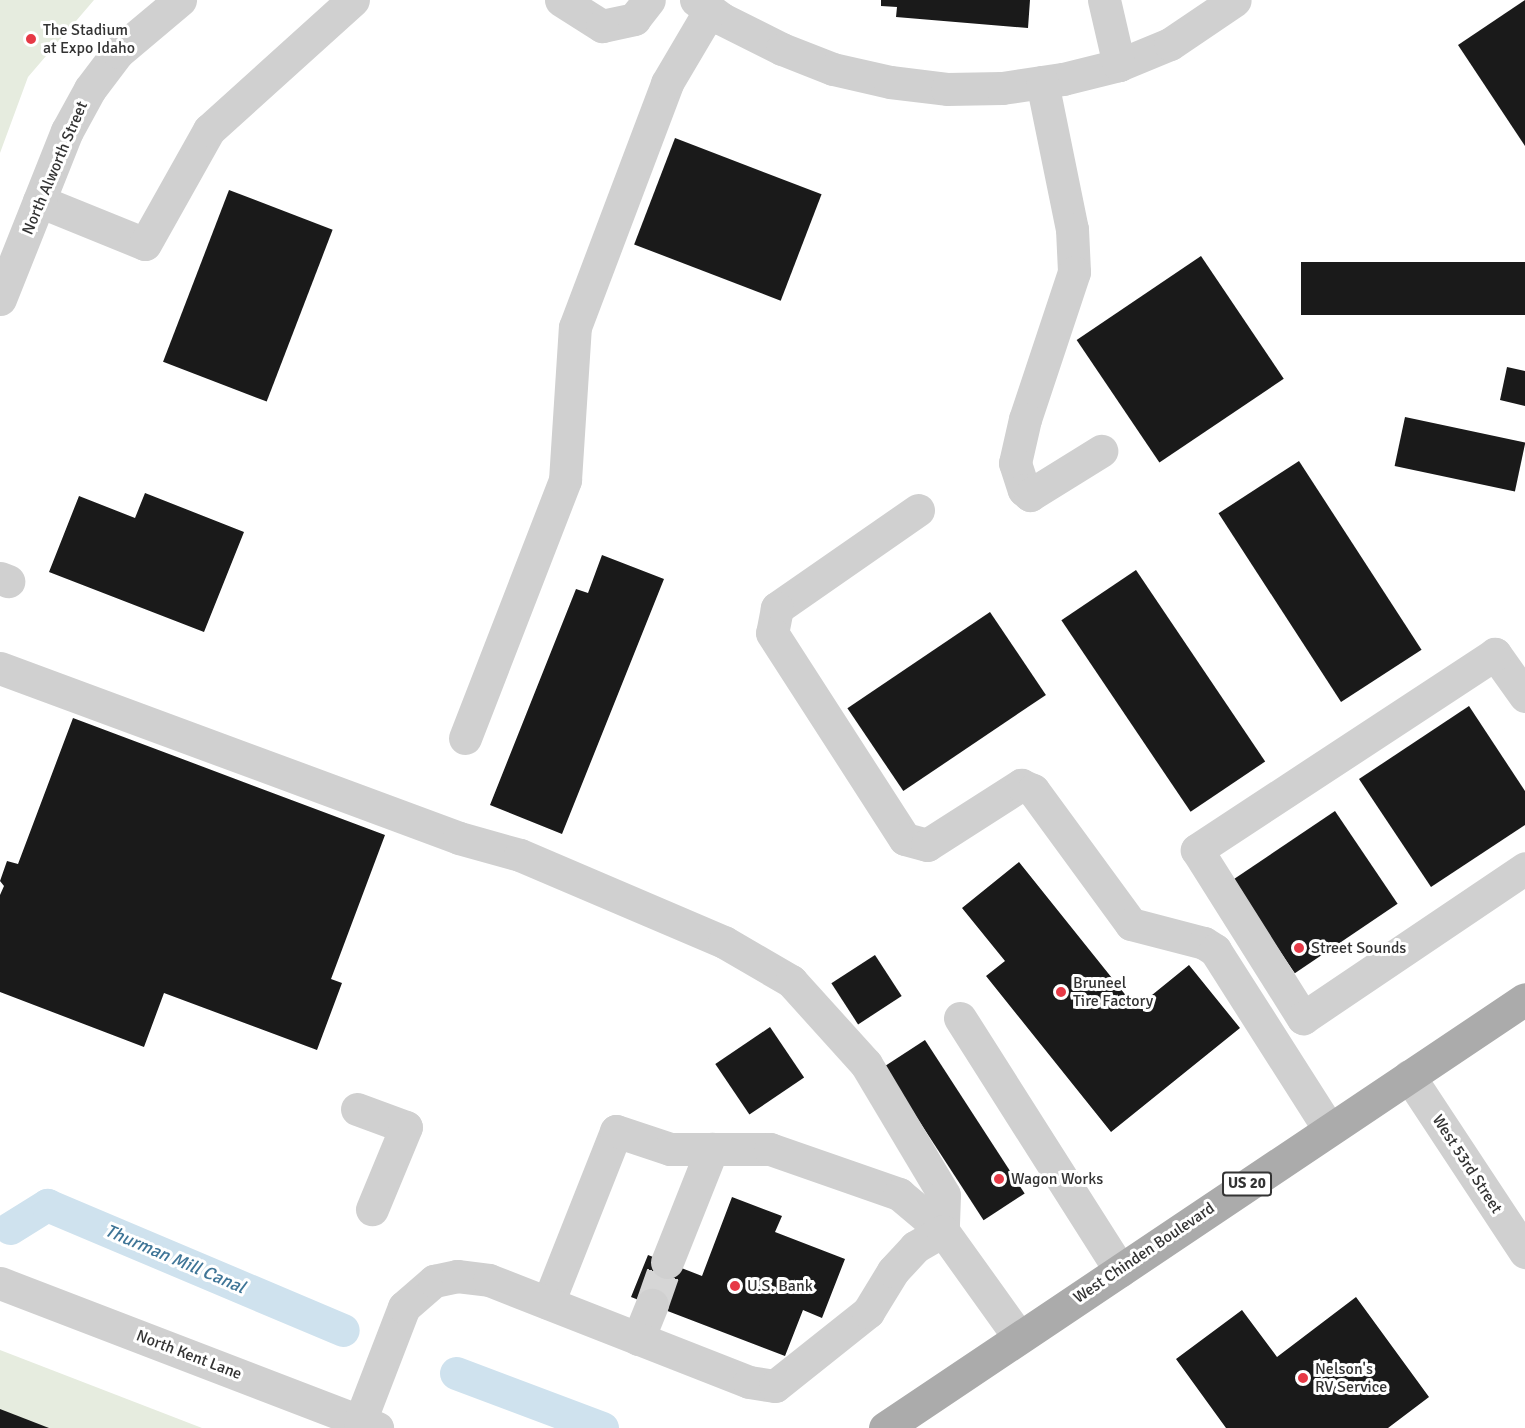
<!DOCTYPE html>
<html>
<head>
<meta charset="utf-8">
<style>
  body { margin:0 }
  #map { position:relative; width:1525px; height:1428px; overflow:hidden; background:#fff; font-family:Signika,sans-serif }
  div>[style] { position:absolute }
  [style*='--x'] { left:calc(var(--x)*1px); top:calc(var(--y)*1px); width:calc(var(--w)*1px); rotate:calc(var(--a)*1deg) }
  .green>* { inset:0; background:#e6ecdf }
  .canal>* { height:33px; margin:-16.5px; padding:0 16.5px; transform-origin:16.5px; border-radius:16.5px; background:#cfe2ee }
  .building>* { inset:0; background:#1a1a1a; transform-origin:0 0 }
  .minor-tunnel>* { height:33px; margin-top:-16.5px; transform-origin:0; background:repeating-linear-gradient(90deg,#d6d6d6 0 33px,transparent 0 49px) }
  .minor>* { height:33px; margin:-16.5px; padding:0 16.5px; transform-origin:16.5px; border-radius:16.5px; background:#d0d0d0 }
  .major>* { height:33px; margin:-16.5px; padding:0 16.5px; transform-origin:16.5px; border-radius:16.5px; background:#ababab }
  .dots>* { width:16px; height:16px; translate:-50% -50%; box-sizing:border-box; border:3px solid #fff; border-radius:50% }
  span { translate:-50% -50%; white-space:nowrap; text-align:center; line-height:1.15; -webkit-text-stroke:6px #fff; paint-order:stroke }
  .shield-label span { padding:2px 4px; background:#fff; border:2px solid; border-radius:4px; -webkit-text-stroke-width:0 }
  .shield-label { font-size:15px; color:#333; font-weight:700 }
  .poi-label { font-size:16px; color:#333 }
  .left { translate:0 -50%; text-align:left }
  .street-label { font-size:16px; color:#333 }
  .water-label { font-size:18px; color:#3f7597; font-style:italic }
</style>
</head>
<body>
<div id="map">
  <div class="green">
    <div style="clip-path:polygon(0 0,94px 0,28px 77px,0 153px)"></div>
    <div style="clip-path:polygon(0 1350px,202px 1428px,0 1428px)"></div>
  </div>
  <div class="canal">
    <div style="--x:10;--y:1228;--w:44;--a:-31.9"></div>
    <div style="--x:47;--y:1205;--w:321;--a:22.9"></div>
    <div style="--x:456;--y:1373;--w:156;--a:20.6"></div>
  </div>
  <div class="building">
    <div style="clip-path:polygon(881px 0,1030px 0,1028px 28px,896px 17px,897px 7px,881px 6px)"></div>
    <div style="clip-path:polygon(1525px 0,1525px 146px,1458px 45px)"></div>
    <div style="left:675px;top:138px;width:157px;height:114px;rotate:21deg"></div>
    <div style="left:229px;top:190px;width:111px;height:184px;rotate:21deg"></div>
    <div style="left:1201px;top:256px;width:148px;height:150px;rotate:56deg"></div>
    <div style="left:1525px;top:262px;width:53px;height:224px;rotate:90deg"></div>
    <div style="clip-path:polygon(1507px 367px,1525px 371px,1525px 406px,1500px 400px)"></div>
    <div style="left:1405px;top:417px;width:123px;height:50px;rotate:12deg"></div>
    <div style="left:1299px;top:461px;width:225px;height:96px;rotate:57deg"></div>
    <div style="clip-path:polygon(145px 493px,244px 532px,204px 632px,49px 572px,79px 496px,135px 518px)"></div>
    <div style="clip-path:polygon(602px 555px,664px 579px,562px 834px,490px 805px,576px 589px,588px 593px)"></div>
    <div style="left:1136px;top:570px;width:231px;height:90px;rotate:56deg"></div>
    <div style="left:990px;top:612px;width:100px;height:172px;rotate:56deg"></div>
    <div style="clip-path:polygon(1469px 706px,1525px 791px,1525px 825px,1431px 887px,1359px 779px)"></div>
    <div style="clip-path:polygon(73px 718px,385px 835px,331px 979px,342px 983px,317px 1050px,164px 993px,144px 1047px,0 992px,0 895px,4px 886px,0 881px,7px 861px,18px 864px)"></div>
    <div style="left:1335px;top:811px;width:112px;height:124px;rotate:56deg"></div>
    <div style="clip-path:polygon(1019px 862px,1136px 1008px,1189px 965px,1240px 1028px,1111px 1132px,986px 976px,1005px 961px,962px 908px)"></div>
    <div style="left:875px;top:955px;width:49px;height:52px;rotate:57deg"></div>
    <div style="left:770px;top:1027px;width:61px;height:66px;rotate:56deg"></div>
    <div style="left:925px;top:1040px;width:183px;height:49px;rotate:57deg"></div>
    <div style="clip-path:polygon(732px 1197px,782px 1216px,775px 1232px,845px 1259px,822px 1318px,803px 1310px,785px 1356px,631px 1297px,648px 1255px,702px 1276px)"></div>
    <div style="clip-path:polygon(1356px 1297px,1429px 1397px,1388px 1428px,1226px 1428px,1176px 1359px,1242px 1310px,1277px 1357px)"></div>
    <div style="clip-path:polygon(0 1409px,49px 1428px,0 1428px)"></div>
  </div>
  <div class="minor-tunnel">
    <div style="--x:652;--y:1305;--w:46;--a:-70.8"></div>
  </div>
  <div class="minor">
    <div style="--x:561;--y:0;--w:49;--a:32.4"></div>
    <div style="--x:602;--y:26;--w:33;--a:-12"></div>
    <div style="--x:634;--y:19;--w:24;--a:-52"></div>
    <div style="--x:696;--y:0;--w:32;--a:36"></div>
    <div style="--x:722;--y:19;--w:67;--a:26.6"></div>
    <div style="--x:782;--y:49;--w:55;--a:21.4"></div>
    <div style="--x:833;--y:69;--w:58;--a:12.8"></div>
    <div style="--x:890;--y:82;--w:57;--a:7"></div>
    <div style="--x:947;--y:89;--w:55;--a:-1"></div>
    <div style="--x:1002;--y:88;--w:62;--a:-8.4"></div>
    <div style="--x:1063;--y:79;--w:58;--a:-14"></div>
    <div style="--x:1119;--y:65;--w:55;--a:-22.4"></div>
    <div style="--x:1170;--y:44;--w:78;--a:-34.1"></div>
    <div style="--x:1104;--y:0;--w:67;--a:77"></div>
    <div style="--x:1042;--y:82;--w:150;--a:78.5"></div>
    <div style="--x:1072;--y:229;--w:43;--a:87.3"></div>
    <div style="--x:1074;--y:272;--w:155;--a:108.4"></div>
    <div style="--x:1025;--y:419;--w:45;--a:102.8"></div>
    <div style="--x:1015;--y:463;--w:28;--a:72"></div>
    <div style="--x:1024;--y:490;--w:8;--a:40"></div>
    <div style="--x:1030;--y:495;--w:84;--a:-31.8"></div>
    <div style="--x:39;--y:201;--w:114;--a:22.1"></div>
    <div style="--x:145;--y:244;--w:131;--a:-60.7"></div>
    <div style="--x:209;--y:130;--w:194;--a:-42.1"></div>
    <div style="--x:0;--y:299;--w:181;--a:-68.3"></div>
    <div style="--x:67;--y:131;--w:48;--a:-61.3"></div>
    <div style="--x:90;--y:89;--w:46;--a:-52.9"></div>
    <div style="--x:118;--y:52;--w:81;--a:-40"></div>
    <div style="--x:918;--y:510;--w:172;--a:145.2"></div>
    <div style="--x:777;--y:608;--w:25;--a:101"></div>
    <div style="--x:772;--y:633;--w:245;--a:57.2"></div>
    <div style="--x:905;--y:839;--w:23;--a:15"></div>
    <div style="--x:927;--y:845;--w:112;--a:-32.6"></div>
    <div style="--x:1021;--y:785;--w:13;--a:23"></div>
    <div style="--x:1033;--y:790;--w:166;--a:53.8"></div>
    <div style="--x:1131;--y:924;--w:75;--a:14.6"></div>
    <div style="--x:1204;--y:943;--w:13;--a:32"></div>
    <div style="--x:1215;--y:950;--w:212;--a:57.5"></div>
    <div style="--x:0;--y:578;--w:9;--a:21"></div>
    <div style="--x:0;--y:668;--w:489;--a:20.3"></div>
    <div style="--x:459;--y:838;--w:63;--a:15.6"></div>
    <div style="--x:520;--y:855;--w:222;--a:23.1"></div>
    <div style="--x:724;--y:942;--w:78;--a:30.2"></div>
    <div style="--x:791;--y:981;--w:112;--a:47.9"></div>
    <div style="--x:866;--y:1064;--w:152;--a:59.2"></div>
    <div style="--x:944;--y:1195;--w:36;--a:92"></div>
    <div style="--x:1525;--y:696;--w:52;--a:-125.5"></div>
    <div style="--x:1495;--y:654;--w:357;--a:146.7"></div>
    <div style="--x:1197;--y:850;--w:199;--a:57.8"></div>
    <div style="--x:1303;--y:1018;--w:268;--a:-34"></div>
    <div style="--x:465;--y:738;--w:277;--a:-68.8"></div>
    <div style="--x:565;--y:480;--w:153;--a:-86.3"></div>
    <div style="--x:575;--y:327;--w:261;--a:-69.3"></div>
    <div style="--x:667;--y:83;--w:85;--a:-59.5"></div>
    <div style="--x:960;--y:1018;--w:299;--a:57.6"></div>
    <div style="--x:1409;--y:1076;--w:211;--a:56.6"></div>
    <div style="--x:357;--y:1109;--w:52;--a:20.2"></div>
    <div style="--x:406;--y:1127;--w:89;--a:112.5"></div>
    <div style="--x:667;--y:1262;--w:122;--a:-68.3"></div>
    <div style="--x:0;--y:1283;--w:404;--a:21"></div>
    <div style="--x:548;--y:1303;--w:185;--a:-68.4"></div>
    <div style="--x:616;--y:1131;--w:57;--a:18.4"></div>
    <div style="--x:670;--y:1149;--w:100;--a:0"></div>
    <div style="--x:770;--y:1149;--w:137;--a:19.2"></div>
    <div style="--x:899;--y:1194;--w:57;--a:40.1"></div>
    <div style="--x:638;--y:1339;--w:37;--a:-68"></div>
    <div style="--x:360;--y:1421;--w:122;--a:-68.9"></div>
    <div style="--x:404;--y:1307;--w:40;--a:-41"></div>
    <div style="--x:434;--y:1281;--w:24;--a:-12"></div>
    <div style="--x:457;--y:1276;--w:32;--a:7"></div>
    <div style="--x:489;--y:1280;--w:279;--a:21.4"></div>
    <div style="--x:749;--y:1382;--w:26;--a:9"></div>
    <div style="--x:775;--y:1386;--w:119;--a:-38.5"></div>
    <div style="--x:868;--y:1312;--w:48;--a:-58.6"></div>
    <div style="--x:893;--y:1271;--w:33;--a:-47"></div>
    <div style="--x:915;--y:1247;--w:32;--a:-30"></div>
    <div style="--x:943;--y:1231;--w:130;--a:54.4"></div>
  </div>
  <div class="major">
    <div style="--x:885;--y:1428;--w:770;--a:-33.83"></div>
  </div>
  <div class="dots">
    <div style="left:31px;top:39px;background:#e63946"></div>
    <div style="left:1299px;top:948px;background:#e63946"></div>
    <div style="left:1061px;top:992px;background:#e63946"></div>
    <div style="left:999px;top:1179px;background:#e63946"></div>
    <div style="left:735px;top:1286px;background:#e63946"></div>
    <div style="left:1303px;top:1378px;background:#e63946"></div>
  </div>
  <div class="shield-label">
    <span style="left:1247px;top:1184px">US 20</span>
  </div>
  <div class="poi-label">
    <span class="left" style="left:43px;top:39px">The Stadium<br>at Expo Idaho</span>
    <span class="left" style="left:1311px;top:948px">Street Sounds</span>
    <span class="left" style="left:1073px;top:992px">Bruneel<br>Tire Factory</span>
    <span class="left" style="left:1011px;top:1179px">Wagon Works</span>
    <span class="left" style="left:747px;top:1286px">U.S. Bank</span>
    <span class="left" style="left:1315px;top:1378px">Nelson's<br>RV Service</span>
  </div>
  <div class="street-label">
    <span style="left:55px;top:168px;rotate:-67deg">North Alworth Street</span>
    <span style="left:1467px;top:1164px;rotate:57deg">West 53rd Street</span>
    <span style="left:1144px;top:1253px;rotate:-34deg">West Chinden Boulevard</span>
    <span style="left:189px;top:1355px;rotate:21deg">North Kent Lane</span>
  </div>
  <div class="water-label">
    <span style="left:175px;top:1259px;rotate:23deg">Thurman Mill Canal</span>
  </div>
</div>
</body>
</html>
